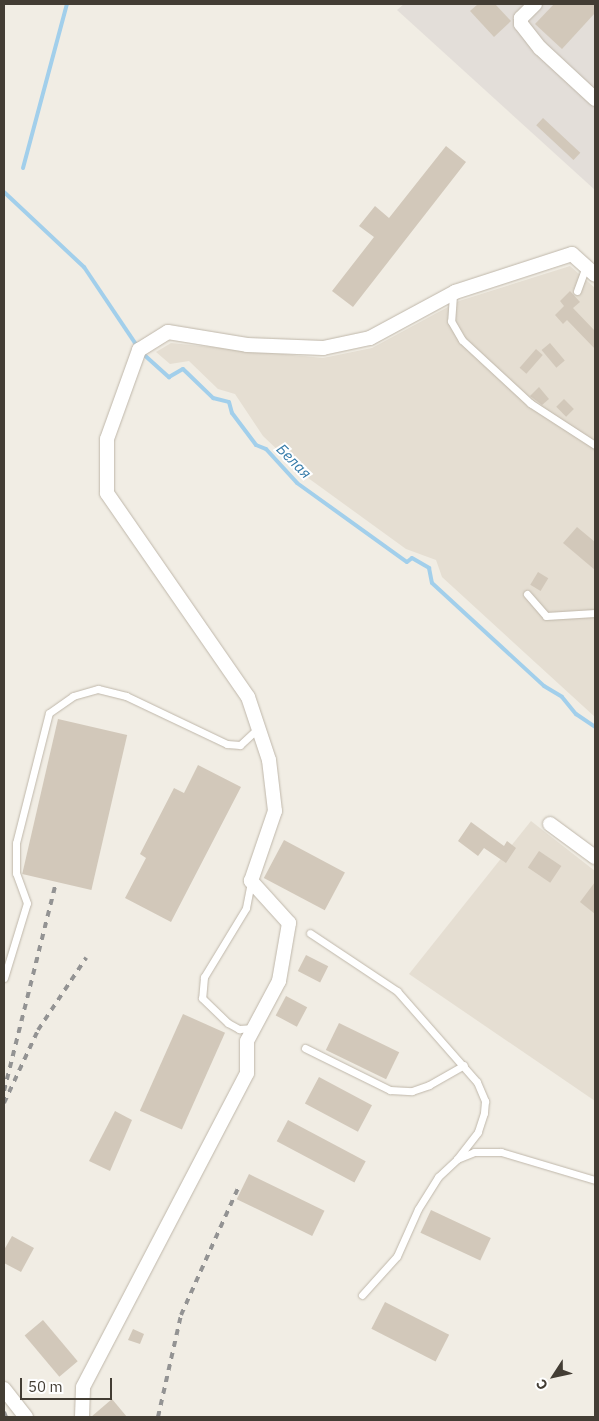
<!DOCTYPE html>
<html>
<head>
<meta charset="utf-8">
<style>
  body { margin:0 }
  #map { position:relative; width:599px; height:1421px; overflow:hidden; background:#f1ede4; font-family:"IBM Plex Sans",sans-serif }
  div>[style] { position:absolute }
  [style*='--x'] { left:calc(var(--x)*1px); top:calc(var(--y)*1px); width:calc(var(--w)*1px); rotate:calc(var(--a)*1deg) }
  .residential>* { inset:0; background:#e5ded2 }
  .industrial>* { inset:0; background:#e3ded9 }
  .stream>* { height:4px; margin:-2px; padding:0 2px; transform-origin:2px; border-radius:2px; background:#a2cfeb }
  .building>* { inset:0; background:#d2c8ba; transform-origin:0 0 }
  .roads { filter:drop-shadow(0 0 1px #bfb7aa) drop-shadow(0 0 1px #bfb7aa) }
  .lane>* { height:7px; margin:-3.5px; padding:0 3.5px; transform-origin:3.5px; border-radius:3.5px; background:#fff }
  .street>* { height:14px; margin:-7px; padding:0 7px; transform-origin:7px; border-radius:7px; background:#fff }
  .rail>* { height:4px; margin-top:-2px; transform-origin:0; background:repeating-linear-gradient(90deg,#939393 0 6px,transparent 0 12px) }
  span { translate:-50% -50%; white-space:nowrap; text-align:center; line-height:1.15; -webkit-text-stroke:4px #fff; paint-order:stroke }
  .water-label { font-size:15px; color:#347aa8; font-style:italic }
  .frame { position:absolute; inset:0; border:5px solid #433d34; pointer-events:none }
  .north { position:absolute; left:529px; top:1351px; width:50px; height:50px; -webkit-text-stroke:4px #fff; paint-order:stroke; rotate:235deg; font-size:14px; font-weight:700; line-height:20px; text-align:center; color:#433d34 }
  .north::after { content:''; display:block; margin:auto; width:18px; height:22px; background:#433d34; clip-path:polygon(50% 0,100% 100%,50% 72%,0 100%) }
  .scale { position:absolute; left:20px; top:1378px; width:92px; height:22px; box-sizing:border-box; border:2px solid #433d34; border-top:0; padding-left:6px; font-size:15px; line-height:18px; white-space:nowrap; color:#433d34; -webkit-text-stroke:4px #fff; paint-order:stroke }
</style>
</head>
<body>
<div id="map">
  <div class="residential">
    <div style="clip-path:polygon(570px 266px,595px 288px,595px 717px,442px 577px,436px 560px,406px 549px,304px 475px,263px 436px,235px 394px,218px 389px,189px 361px,170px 364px,156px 352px,171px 343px,323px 358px,372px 348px,459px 301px)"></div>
    <div style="clip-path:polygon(531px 821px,595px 871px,595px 1101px,409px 974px)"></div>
  </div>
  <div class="industrial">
    <div style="clip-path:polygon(404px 4px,595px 4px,595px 190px,397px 10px)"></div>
  </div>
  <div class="stream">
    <div style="--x:23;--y:168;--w:170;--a:-75"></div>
    <div style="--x:4;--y:192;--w:110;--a:43.2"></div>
    <div style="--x:84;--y:267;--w:95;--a:56.1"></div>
    <div style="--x:141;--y:352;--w:38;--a:42"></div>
    <div style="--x:169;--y:377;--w:16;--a:-30"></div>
    <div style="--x:183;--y:369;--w:42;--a:44"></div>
    <div style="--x:213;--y:398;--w:16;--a:14"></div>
    <div style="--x:229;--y:402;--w:11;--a:75"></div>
    <div style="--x:232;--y:413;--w:40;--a:53"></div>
    <div style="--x:256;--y:445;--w:11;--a:22"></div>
    <div style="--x:266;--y:449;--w:46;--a:47.6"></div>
    <div style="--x:297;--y:483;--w:135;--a:35.7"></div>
    <div style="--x:407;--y:562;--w:6;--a:-39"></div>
    <div style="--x:412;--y:558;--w:20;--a:30"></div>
    <div style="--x:429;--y:568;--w:15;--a:79"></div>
    <div style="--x:432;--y:583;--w:152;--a:42.6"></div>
    <div style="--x:544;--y:686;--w:21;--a:31"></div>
    <div style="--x:562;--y:697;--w:22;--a:51"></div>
    <div style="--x:576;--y:714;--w:23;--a:34"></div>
  </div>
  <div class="building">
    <div style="clip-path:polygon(478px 4px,495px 4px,511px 21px,494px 37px,470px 11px)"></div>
    <div style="clip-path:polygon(554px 4px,595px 4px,595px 13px,562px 49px,535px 24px)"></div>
    <div style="left:543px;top:118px;width:51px;height:10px;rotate:43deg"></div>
    <div style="clip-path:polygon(446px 146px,466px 162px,353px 307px,332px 291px,374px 237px,359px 226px,375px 206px,389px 218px)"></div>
    <div style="clip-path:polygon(570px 291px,580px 302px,573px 308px,595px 331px,595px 349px,567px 320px,563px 324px,555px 315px,564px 306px,560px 301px)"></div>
    <div style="left:550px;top:343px;width:23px;height:11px;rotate:50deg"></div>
    <div style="left:536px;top:349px;width:9px;height:25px;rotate:41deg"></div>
    <div style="clip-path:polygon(539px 387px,549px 399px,542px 405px,530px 396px)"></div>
    <div style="left:564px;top:399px;width:14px;height:11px;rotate:45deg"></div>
    <div style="clip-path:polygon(577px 527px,595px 542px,595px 570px,563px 543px)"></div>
    <div style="left:538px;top:572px;width:12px;height:15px;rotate:31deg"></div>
    <div style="left:58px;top:719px;width:71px;height:159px;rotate:13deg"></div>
    <div style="clip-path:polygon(198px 765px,241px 787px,171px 922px,125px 898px,146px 858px,140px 854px,174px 788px,184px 793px)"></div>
    <div style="clip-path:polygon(471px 822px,504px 846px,507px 841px,516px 848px,506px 863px,484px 848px,478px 856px,458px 841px)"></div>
    <div style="left:284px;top:840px;width:69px;height:43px;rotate:28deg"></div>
    <div style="left:539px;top:851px;width:27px;height:20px;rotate:34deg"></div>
    <div style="clip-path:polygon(595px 882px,595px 914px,580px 902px)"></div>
    <div style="left:306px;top:955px;width:25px;height:18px;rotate:27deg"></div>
    <div style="left:286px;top:996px;width:24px;height:22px;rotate:28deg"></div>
    <div style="left:183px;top:1014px;width:46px;height:106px;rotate:24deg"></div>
    <div style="left:339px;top:1023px;width:67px;height:30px;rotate:26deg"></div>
    <div style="left:319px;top:1077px;width:60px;height:30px;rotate:28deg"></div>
    <div style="clip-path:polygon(115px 1111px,132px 1120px,110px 1171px,89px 1161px)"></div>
    <div style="left:288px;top:1120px;width:88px;height:24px;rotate:28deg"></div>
    <div style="left:249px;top:1174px;width:84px;height:28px;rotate:26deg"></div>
    <div style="left:431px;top:1210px;width:66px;height:25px;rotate:25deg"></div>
    <div style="clip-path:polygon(12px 1236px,34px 1248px,21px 1272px,4px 1263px,4px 1250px)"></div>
    <div style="left:385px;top:1302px;width:72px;height:30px;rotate:27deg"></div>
    <div style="left:43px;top:1320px;width:54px;height:24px;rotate:50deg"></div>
    <div style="clip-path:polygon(133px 1329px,144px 1334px,140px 1344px,128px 1340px)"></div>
    <div style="clip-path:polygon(112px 1399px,127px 1417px,91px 1417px)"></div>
  </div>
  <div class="roads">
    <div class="lane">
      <div style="--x:577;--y:291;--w:27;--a:-70"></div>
      <div style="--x:453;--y:295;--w:26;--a:94"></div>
      <div style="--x:451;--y:321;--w:22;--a:60"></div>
      <div style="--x:462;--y:340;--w:93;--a:42.8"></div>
      <div style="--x:530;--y:403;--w:77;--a:32.9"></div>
      <div style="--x:527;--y:594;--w:29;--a:49"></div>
      <div style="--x:546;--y:616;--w:49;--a:-3.5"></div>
      <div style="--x:251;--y:882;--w:26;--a:101"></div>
      <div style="--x:246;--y:908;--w:81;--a:121.3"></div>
      <div style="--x:204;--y:977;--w:21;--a:95"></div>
      <div style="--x:202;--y:998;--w:36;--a:44"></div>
      <div style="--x:228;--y:1023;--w:13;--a:29"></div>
      <div style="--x:239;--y:1029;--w:15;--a:-4"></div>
      <div style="--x:310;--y:933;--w:105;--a:33.7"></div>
      <div style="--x:397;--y:991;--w:121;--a:48.7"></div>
      <div style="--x:477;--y:1082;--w:21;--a:67"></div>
      <div style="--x:485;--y:1101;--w:12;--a:95"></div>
      <div style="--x:484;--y:1113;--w:20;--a:108"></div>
      <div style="--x:478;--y:1132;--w:34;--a:128"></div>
      <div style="--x:4;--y:978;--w:78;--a:-73"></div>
      <div style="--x:27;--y:903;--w:32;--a:-110"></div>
      <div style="--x:16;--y:873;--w:30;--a:-90"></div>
      <div style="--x:16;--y:843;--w:134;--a:-75.8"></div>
      <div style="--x:49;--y:713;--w:29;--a:-35"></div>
      <div style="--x:73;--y:696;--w:26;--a:-16"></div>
      <div style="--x:98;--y:689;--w:29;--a:14"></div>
      <div style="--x:126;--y:696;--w:112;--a:25.4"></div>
      <div style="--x:227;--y:744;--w:13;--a:4"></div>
      <div style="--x:240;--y:745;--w:25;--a:-43"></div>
      <div style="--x:305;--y:1048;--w:95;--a:26.3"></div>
      <div style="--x:390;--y:1090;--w:22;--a:3"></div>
      <div style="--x:412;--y:1091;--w:18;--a:-19"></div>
      <div style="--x:429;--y:1085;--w:40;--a:-29.7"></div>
      <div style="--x:362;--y:1295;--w:52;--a:-48.1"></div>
      <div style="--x:397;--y:1256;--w:51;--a:-65.9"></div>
      <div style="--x:418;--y:1209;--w:38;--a:-58"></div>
      <div style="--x:438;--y:1177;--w:26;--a:-43"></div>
      <div style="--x:457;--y:1159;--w:18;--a:-22"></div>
      <div style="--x:474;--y:1152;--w:27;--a:0"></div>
      <div style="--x:501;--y:1152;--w:98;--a:16.6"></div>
    </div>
    <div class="street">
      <div style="--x:535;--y:4;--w:20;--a:135"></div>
      <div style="--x:521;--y:18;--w:6;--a:90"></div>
      <div style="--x:521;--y:24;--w:31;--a:52"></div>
      <div style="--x:540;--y:48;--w:75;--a:42.8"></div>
      <div style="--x:550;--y:824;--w:56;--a:36.3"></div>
      <div style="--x:4;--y:1389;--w:36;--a:52"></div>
      <div style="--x:82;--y:1417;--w:30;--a:-88"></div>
      <div style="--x:83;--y:1387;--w:354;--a:-62.4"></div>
      <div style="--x:247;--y:1073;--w:32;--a:-90"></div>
      <div style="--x:247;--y:1041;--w:68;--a:-61.9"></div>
      <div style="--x:279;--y:981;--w:59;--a:-80.2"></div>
      <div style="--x:289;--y:923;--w:57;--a:-132.1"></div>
      <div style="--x:251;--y:881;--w:74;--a:-71.1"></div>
      <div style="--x:275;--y:811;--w:51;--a:-96.7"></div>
      <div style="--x:269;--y:760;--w:66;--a:-108.4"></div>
      <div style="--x:248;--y:697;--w:248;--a:-124.7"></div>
      <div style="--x:107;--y:493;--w:54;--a:-90"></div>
      <div style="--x:107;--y:439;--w:95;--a:-70.2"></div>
      <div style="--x:139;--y:350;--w:34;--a:-32"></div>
      <div style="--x:168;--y:332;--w:80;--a:9.3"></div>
      <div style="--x:247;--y:345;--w:76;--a:2.3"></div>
      <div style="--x:323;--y:348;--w:48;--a:-12"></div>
      <div style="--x:370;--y:338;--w:97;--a:-28.4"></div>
      <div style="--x:455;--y:292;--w:123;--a:-18"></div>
      <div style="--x:572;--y:254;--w:31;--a:42"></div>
    </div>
  </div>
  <div class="rail">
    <div style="--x:4;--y:1091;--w:211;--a:-76"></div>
    <div style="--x:4;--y:1103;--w:81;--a:-65"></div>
    <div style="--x:38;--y:1030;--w:87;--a:-56.3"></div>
    <div style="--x:4;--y:1412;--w:5;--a:68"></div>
    <div style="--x:158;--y:1417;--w:105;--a:-77.3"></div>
    <div style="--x:181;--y:1315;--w:139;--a:-65.8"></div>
  </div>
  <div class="water-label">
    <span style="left:294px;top:461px;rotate:45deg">Белая</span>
  </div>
  <div class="frame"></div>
  <div class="north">С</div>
  <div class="scale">50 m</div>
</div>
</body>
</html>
